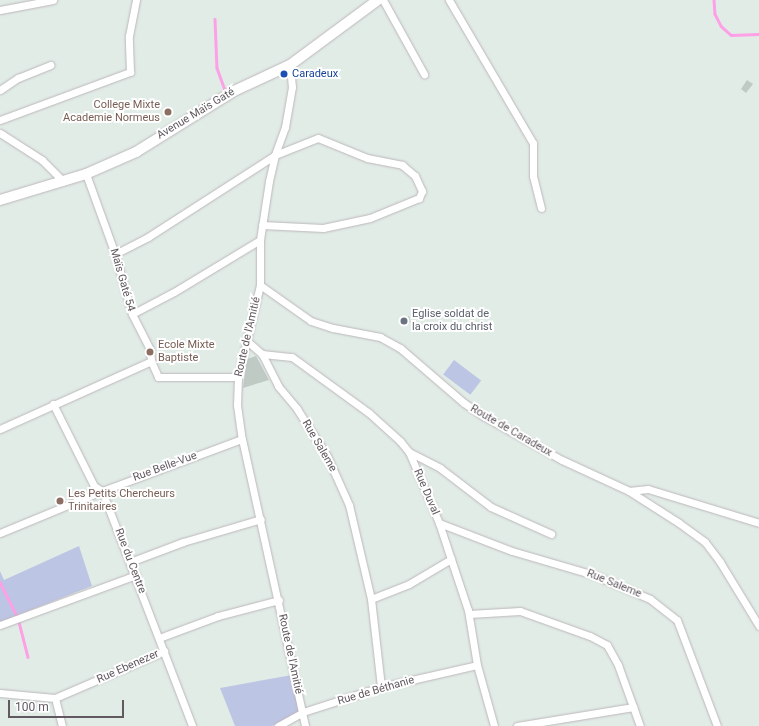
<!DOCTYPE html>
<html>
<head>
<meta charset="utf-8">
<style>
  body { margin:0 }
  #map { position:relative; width:759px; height:726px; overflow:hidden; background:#e1ece7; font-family:Roboto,sans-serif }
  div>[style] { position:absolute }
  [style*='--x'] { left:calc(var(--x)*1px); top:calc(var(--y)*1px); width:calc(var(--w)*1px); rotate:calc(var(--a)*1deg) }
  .green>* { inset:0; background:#bdc5e4; transform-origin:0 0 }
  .stream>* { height:2.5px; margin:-1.25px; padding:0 1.25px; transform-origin:1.25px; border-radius:1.25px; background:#fda0e6 }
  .building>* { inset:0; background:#bfcac5 }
  .roads { filter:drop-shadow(0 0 1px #bdb6ba) drop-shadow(0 0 1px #bdb6ba) }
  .street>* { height:7px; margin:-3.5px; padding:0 3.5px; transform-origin:3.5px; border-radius:3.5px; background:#fff }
  .secondary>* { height:10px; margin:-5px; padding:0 5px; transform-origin:5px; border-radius:5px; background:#fff }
  .dots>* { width:11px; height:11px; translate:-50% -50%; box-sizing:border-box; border:2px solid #fff; border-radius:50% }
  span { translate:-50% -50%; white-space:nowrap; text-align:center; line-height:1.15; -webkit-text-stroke:4px #fff; paint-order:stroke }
  .transit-label { font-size:11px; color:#164399 }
  .left { translate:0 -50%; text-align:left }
  .education-label { font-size:11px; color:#785e54 }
  .right { translate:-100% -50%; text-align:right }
  .street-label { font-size:11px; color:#61595f }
  .worship-label { font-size:11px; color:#5b616d }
  .scale { position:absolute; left:8px; top:700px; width:116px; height:18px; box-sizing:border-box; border:2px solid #61595f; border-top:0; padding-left:5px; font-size:12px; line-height:14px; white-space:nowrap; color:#61595f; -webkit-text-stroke:3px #fff; paint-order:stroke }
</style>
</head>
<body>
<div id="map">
  <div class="green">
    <div style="left:454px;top:360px;width:34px;height:18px;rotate:37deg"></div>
    <div style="clip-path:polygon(79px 546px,92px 586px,0 622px,0 571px,4px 580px)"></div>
    <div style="clip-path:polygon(292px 675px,299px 713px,272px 726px,235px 726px,220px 688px)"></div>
  </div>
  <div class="stream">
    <div style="--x:714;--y:0;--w:14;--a:86"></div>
    <div style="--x:715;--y:14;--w:13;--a:63"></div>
    <div style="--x:721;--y:26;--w:13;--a:42"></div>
    <div style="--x:731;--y:35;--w:28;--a:-2"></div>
    <div style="--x:215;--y:19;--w:49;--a:87.7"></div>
    <div style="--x:217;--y:68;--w:23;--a:70"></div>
    <div style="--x:225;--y:90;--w:4;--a:124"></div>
    <div style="--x:0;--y:582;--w:40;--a:63.4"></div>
    <div style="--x:18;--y:618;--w:40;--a:75.6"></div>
  </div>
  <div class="building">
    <div style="clip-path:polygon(747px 80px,753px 84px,746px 93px,741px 89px)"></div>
    <div style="clip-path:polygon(409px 316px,411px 322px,401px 325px,399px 320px)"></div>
    <div style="clip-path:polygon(256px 356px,269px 380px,243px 388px,247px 359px)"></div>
  </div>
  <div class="roads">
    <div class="street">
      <div style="--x:383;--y:0;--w:85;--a:61"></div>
      <div style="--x:449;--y:0;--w:166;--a:59.6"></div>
      <div style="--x:533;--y:143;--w:33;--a:90"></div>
      <div style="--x:533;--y:176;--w:33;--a:76"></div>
      <div style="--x:0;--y:10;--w:54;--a:-10.7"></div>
      <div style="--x:290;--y:65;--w:22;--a:85"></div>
      <div style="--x:292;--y:87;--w:41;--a:99.9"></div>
      <div style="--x:285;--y:127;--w:30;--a:110"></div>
      <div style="--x:275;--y:155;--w:27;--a:103"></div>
      <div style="--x:269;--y:181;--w:60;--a:98.7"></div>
      <div style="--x:260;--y:240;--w:45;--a:90"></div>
      <div style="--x:260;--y:285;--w:95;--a:103.4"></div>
      <div style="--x:238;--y:377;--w:28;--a:92"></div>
      <div style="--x:237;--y:405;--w:34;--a:82"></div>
      <div style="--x:242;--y:439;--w:294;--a:77.6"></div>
      <div style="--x:0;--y:90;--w:22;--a:-34"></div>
      <div style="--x:18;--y:78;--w:35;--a:-22"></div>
      <div style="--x:0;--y:120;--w:139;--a:-20.3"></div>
      <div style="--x:130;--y:72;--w:36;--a:-92"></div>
      <div style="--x:129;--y:36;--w:37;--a:-79"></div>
      <div style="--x:0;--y:133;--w:50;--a:32.7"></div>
      <div style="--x:42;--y:160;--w:30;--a:45"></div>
      <div style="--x:86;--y:174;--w:85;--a:70.1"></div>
      <div style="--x:115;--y:254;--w:62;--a:74.2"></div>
      <div style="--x:132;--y:314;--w:39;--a:63"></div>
      <div style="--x:150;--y:349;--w:12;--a:85"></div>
      <div style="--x:151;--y:361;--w:17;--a:66"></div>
      <div style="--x:158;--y:377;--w:80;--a:0"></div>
      <div style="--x:115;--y:254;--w:37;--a:-27"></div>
      <div style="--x:148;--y:237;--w:151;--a:-32.8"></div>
      <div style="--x:275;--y:155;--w:46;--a:-21.6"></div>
      <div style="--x:318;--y:138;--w:53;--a:22.2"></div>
      <div style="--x:367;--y:158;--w:36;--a:11"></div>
      <div style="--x:402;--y:165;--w:17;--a:40"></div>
      <div style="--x:415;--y:176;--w:17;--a:65"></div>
      <div style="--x:422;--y:191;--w:8;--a:113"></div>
      <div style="--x:419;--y:198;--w:53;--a:157.8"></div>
      <div style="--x:370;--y:218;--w:48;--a:168"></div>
      <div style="--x:323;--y:228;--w:61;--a:-177.2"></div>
      <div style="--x:260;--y:285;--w:62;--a:35.2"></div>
      <div style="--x:311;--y:321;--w:23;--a:18"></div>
      <div style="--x:333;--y:328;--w:48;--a:10.8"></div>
      <div style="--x:380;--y:337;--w:23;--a:29"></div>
      <div style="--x:400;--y:348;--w:84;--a:40.7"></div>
      <div style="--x:464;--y:403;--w:25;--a:34"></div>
      <div style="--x:485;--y:417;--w:88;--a:29.2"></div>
      <div style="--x:562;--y:460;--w:74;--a:24.8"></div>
      <div style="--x:629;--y:491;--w:59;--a:32.6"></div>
      <div style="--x:679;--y:523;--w:32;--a:36"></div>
      <div style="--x:705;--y:542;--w:25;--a:53"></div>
      <div style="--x:720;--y:562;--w:75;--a:58.6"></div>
      <div style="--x:132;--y:314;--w:47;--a:-27.6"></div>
      <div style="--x:174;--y:292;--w:100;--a:-31.2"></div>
      <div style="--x:247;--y:341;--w:20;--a:41"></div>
      <div style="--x:262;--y:354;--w:30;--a:6"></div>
      <div style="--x:292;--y:357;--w:95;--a:36"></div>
      <div style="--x:369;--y:413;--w:42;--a:42.1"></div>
      <div style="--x:400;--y:441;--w:14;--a:51"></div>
      <div style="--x:409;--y:452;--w:77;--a:67.1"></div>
      <div style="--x:439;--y:523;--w:92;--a:71.6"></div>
      <div style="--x:468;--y:610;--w:56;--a:80.7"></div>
      <div style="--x:477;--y:665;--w:63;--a:74.4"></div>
      <div style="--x:262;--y:354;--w:36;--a:63"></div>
      <div style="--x:278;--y:386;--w:30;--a:50"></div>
      <div style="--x:297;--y:409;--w:56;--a:57.4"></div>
      <div style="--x:327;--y:456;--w:54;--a:65.8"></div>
      <div style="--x:349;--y:505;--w:97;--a:76.8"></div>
      <div style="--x:371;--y:599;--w:89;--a:83.5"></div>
      <div style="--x:53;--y:404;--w:92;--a:63.4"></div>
      <div style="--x:94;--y:486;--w:9;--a:32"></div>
      <div style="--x:102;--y:491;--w:252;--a:69"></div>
      <div style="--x:0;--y:429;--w:166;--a:-24.2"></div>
      <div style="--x:409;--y:452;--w:35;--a:27"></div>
      <div style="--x:440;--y:468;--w:64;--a:37.4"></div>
      <div style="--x:491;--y:507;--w:66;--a:24.2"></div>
      <div style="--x:629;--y:491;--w:19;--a:-6"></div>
      <div style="--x:648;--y:489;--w:116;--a:17"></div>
      <div style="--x:439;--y:523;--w:78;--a:21"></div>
      <div style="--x:512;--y:551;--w:85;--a:16.3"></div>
      <div style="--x:594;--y:575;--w:61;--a:23.2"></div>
      <div style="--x:650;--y:599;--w:34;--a:38"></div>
      <div style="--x:677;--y:620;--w:113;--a:69.3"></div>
      <div style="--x:0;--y:533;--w:110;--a:-22.4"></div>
      <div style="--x:102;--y:491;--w:149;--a:-20.4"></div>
      <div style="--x:130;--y:562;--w:57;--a:-20.7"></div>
      <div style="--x:183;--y:542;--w:81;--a:-16.4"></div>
      <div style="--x:371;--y:599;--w:41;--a:-21.5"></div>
      <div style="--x:409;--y:584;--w:49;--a:-30.8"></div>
      <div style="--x:469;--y:614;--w:51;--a:-3.4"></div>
      <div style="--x:520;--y:611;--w:74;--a:19.7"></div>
      <div style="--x:590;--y:636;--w:19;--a:28"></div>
      <div style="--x:607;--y:645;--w:23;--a:61"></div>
      <div style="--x:618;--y:665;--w:65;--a:70.2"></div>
      <div style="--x:0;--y:625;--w:145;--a:-20.2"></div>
      <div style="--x:159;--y:638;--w:63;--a:-20.4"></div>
      <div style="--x:218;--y:616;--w:63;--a:-14.7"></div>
      <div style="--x:0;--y:693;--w:55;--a:5.2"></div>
      <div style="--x:55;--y:698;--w:119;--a:-23.3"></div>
      <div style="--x:55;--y:698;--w:29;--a:76"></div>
      <div style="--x:278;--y:726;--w:29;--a:-29"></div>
      <div style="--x:303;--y:712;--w:82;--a:-17.8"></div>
      <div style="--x:381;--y:687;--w:98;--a:-12.9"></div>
      <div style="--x:517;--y:726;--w:118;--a:-9.3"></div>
    </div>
    <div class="secondary">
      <div style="--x:0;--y:200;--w:90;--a:-16.8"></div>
      <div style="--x:86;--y:174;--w:55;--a:-23.7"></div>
      <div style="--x:136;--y:152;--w:115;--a:-31.9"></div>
      <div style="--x:234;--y:91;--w:62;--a:-24.9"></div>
      <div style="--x:290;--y:65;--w:109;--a:-36.5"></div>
    </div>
  </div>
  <div class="dots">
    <div style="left:284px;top:74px;background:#1a4fb4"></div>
    <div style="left:168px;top:112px;background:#8d6e63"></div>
    <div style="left:404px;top:321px;background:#6b7280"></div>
    <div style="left:150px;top:352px;background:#8d6e63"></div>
    <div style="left:60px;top:501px;background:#8d6e63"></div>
  </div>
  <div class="transit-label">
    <span class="left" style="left:292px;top:74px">Caradeux</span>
  </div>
  <div class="education-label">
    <span class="right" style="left:160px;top:112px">College Mixte<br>Academie Normeus</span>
    <span class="left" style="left:158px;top:352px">Ecole Mixte<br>Baptiste</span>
    <span class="left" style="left:68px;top:501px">Les Petits Chercheurs<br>Trinitaires</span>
  </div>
  <div class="street-label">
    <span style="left:196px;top:114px;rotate:-31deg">Avenue Maïs Gaté</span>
    <span style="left:122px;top:280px;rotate:74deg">Maïs Gaté 54</span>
    <span style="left:248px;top:337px;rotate:-77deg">Route de l'Amitié</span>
    <span style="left:511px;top:431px;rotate:30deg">Route de Caradeux</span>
    <span style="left:319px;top:446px;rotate:60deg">Rue Saleme</span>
    <span style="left:165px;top:467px;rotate:-20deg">Rue Belle-Vue</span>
    <span style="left:426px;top:492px;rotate:67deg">Rue Duval</span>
    <span style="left:130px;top:561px;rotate:69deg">Rue du Centre</span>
    <span style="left:614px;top:584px;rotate:22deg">Rue Saleme</span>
    <span style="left:290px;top:654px;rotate:78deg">Route de l'Amitié</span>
    <span style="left:128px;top:667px;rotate:-24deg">Rue Ebenezer</span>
    <span style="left:376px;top:691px;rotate:-16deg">Rue de Béthanie</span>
  </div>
  <div class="worship-label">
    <span class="left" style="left:412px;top:321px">Eglise soldat de<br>la croix du christ</span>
  </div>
  <div class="scale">100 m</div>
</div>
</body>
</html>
